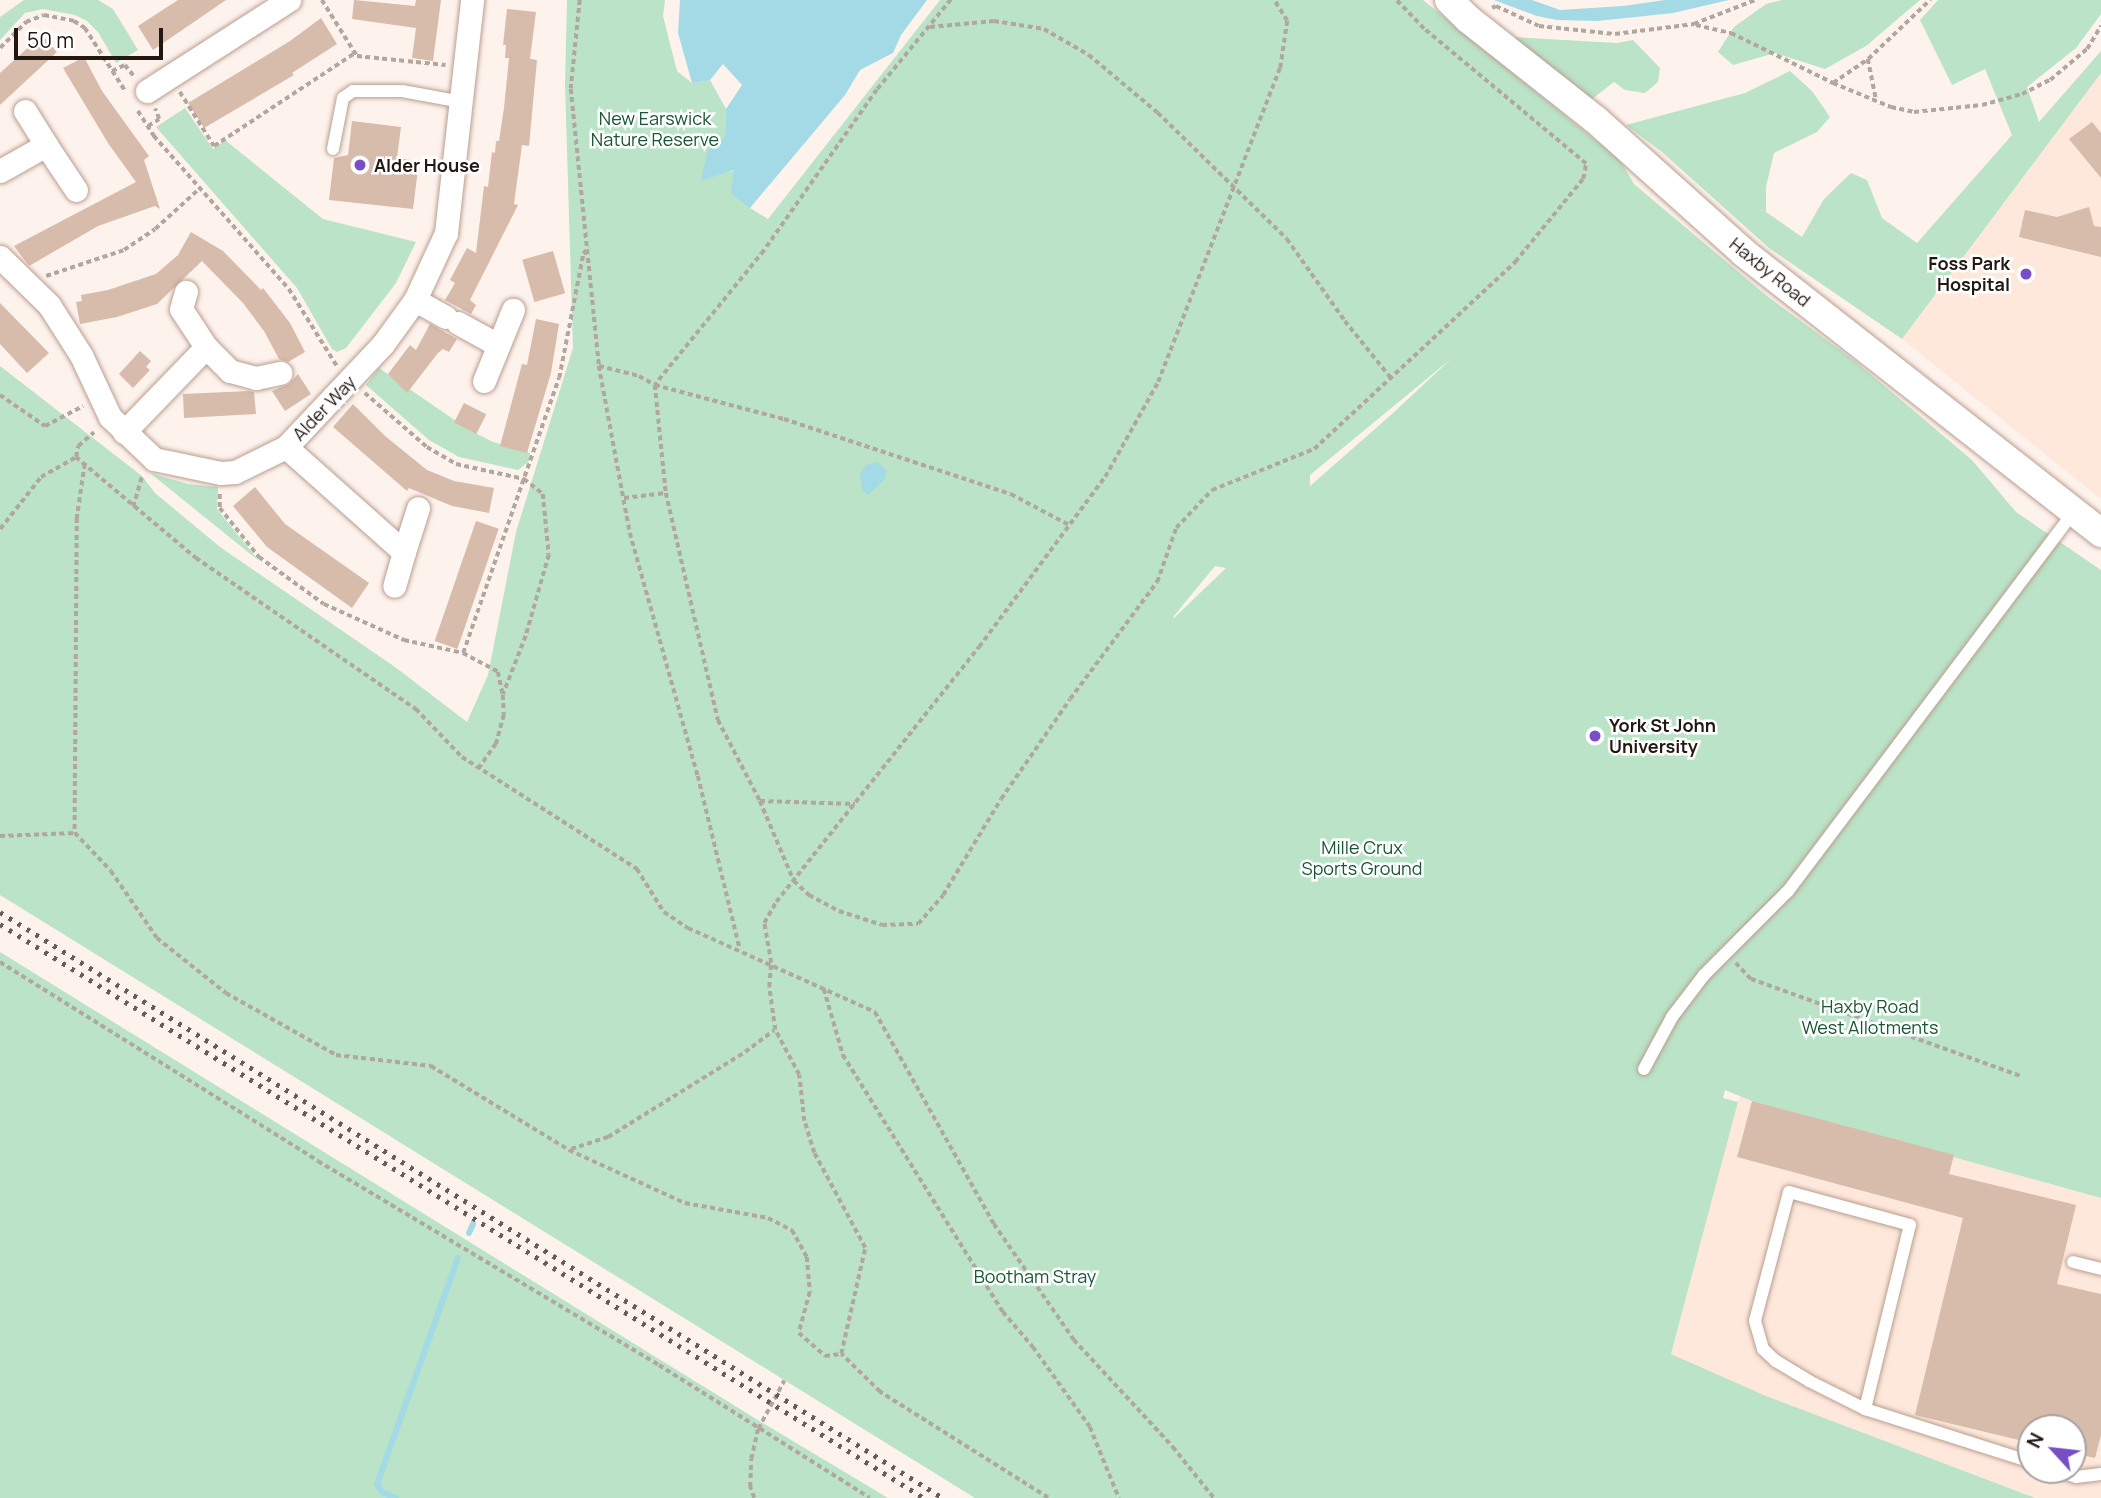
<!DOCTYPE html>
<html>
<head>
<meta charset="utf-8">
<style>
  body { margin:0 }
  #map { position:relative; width:2101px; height:1498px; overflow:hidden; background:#fef2ec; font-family:Manrope,sans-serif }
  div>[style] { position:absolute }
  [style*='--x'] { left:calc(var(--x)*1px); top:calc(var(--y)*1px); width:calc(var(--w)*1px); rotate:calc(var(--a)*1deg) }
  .built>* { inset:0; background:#fee8db }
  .green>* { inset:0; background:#bae3c7 }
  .water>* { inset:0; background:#a3dae5 }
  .stream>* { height:6px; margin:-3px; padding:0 3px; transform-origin:3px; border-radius:3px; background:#a3dae5 }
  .building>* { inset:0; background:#d7bbab; transform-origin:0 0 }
  .path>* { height:3.5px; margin-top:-1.75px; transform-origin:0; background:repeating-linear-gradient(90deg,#b1a6a0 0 5px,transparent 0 8.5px) }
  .roads { filter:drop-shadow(0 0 2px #b99e8f) drop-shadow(0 0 2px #b99e8f) }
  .service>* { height:12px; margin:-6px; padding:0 6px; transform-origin:6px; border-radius:6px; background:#fff }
  .minor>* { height:23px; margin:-11.5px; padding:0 11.5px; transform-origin:11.5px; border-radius:11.5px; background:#fff }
  .tertiary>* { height:28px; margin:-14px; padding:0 14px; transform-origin:14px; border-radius:14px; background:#fff }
  .rail>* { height:5px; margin-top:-2.5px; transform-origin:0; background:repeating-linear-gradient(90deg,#675c56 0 3.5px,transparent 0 10.5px) }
  .dots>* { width:19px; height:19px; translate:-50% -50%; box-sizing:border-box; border:4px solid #fff; border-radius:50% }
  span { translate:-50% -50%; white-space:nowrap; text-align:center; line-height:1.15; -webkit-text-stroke:5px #fff; paint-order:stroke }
  .park-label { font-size:18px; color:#175733 }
  .poi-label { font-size:18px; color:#221812; font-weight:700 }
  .left { translate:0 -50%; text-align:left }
  .right { translate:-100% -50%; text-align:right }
  .street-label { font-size:18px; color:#221812 }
  .north { position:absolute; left:2017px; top:1414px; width:70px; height:70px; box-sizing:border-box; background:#fff; border:2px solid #a7a3a0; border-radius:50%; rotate:297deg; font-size:19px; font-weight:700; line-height:28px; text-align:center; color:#221812 }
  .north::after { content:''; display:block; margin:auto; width:24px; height:32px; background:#784ec7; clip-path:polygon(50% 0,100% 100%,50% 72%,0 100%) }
  .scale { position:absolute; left:14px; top:28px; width:149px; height:32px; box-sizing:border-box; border:4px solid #221812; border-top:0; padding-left:9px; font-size:21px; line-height:24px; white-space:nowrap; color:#221812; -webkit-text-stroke:5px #fff; paint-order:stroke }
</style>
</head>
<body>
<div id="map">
  <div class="built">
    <div style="clip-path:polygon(2101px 73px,2101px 499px,1902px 339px)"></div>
    <div style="clip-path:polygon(evenodd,1740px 1095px,1752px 1101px,2101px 1198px,2101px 1498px,2035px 1498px,1766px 1396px,1671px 1355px,1740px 1095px,2031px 1428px,2073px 1428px,2073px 1470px,2031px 1470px,2031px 1428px)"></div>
  </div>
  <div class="green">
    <div style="clip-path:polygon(24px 0,98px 0,113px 9px,138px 50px,116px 63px,98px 32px,87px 21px,75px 15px,43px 9px,25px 13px,0 40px,0 17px)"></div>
    <div style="clip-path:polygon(evenodd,567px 0,665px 0,663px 16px,677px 71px,692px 83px,710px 80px,726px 109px,725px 137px,701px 180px,735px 170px,750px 208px,768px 219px,940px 0,1423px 0,1620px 160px,1634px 184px,1767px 296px,1855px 361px,1972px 460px,2016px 512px,2101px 570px,2101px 1198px,1752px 1101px,1725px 1090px,1723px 1098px,1738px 1102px,1671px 1354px,1766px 1396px,2035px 1498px,975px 1498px,0 895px,0 366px,142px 476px,155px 493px,220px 547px,395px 667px,467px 722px,488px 675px,516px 532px,573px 348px,565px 84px,567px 0,1452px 358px,1392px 414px,1310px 486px,1310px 475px,1452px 358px,567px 0,1215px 566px,1226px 568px,1174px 618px,1173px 617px,1215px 566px)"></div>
    <div style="clip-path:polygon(1782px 0,1920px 0,1866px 46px,1825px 69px,1775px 53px,1733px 65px,1718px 52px,1734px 27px,1766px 4px)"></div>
    <div style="clip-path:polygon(1938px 0,2101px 0,2101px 14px,2076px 48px,2027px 87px,2039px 122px,2101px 51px,2101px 73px,1902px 339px,1769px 248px,1662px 152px,1626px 125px,1745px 93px,1790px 71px,1812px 91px,1830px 117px,1817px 132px,1774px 153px,1766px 187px,1766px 212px,1802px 237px,1824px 199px,1851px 173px,1867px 180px,1882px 218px,1917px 243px,2012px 135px,1985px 69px,1952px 85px,1920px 20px)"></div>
    <div style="clip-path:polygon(1512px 37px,1617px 43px,1633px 40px,1660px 68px,1658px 82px,1645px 93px,1625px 90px,1614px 82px,1592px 99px)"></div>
    <div style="clip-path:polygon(185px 108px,213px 149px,225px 140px,323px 219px,416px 242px,396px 283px,346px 348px,337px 352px,332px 349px,297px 288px,156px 127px)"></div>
    <div style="clip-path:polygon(379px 368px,469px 430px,493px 442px,530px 453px,529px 461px,518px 470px,459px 457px,429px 440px,366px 385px)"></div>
    <div style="clip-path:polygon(150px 473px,188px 484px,218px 487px,217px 509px,259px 561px)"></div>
    <div style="clip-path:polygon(0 952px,761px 1422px,888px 1498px,0 1498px)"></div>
  </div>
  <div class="water">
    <div style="clip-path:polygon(680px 0,927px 0,901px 35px,893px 53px,860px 70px,845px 95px,750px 208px,731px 194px,734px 170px,701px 181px,708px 149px,725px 137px,726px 109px,742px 85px,723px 64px,710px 80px,692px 83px,678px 33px)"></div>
    <div style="clip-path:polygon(1494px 0,1532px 0,1560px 10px,1623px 6px,1665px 0,1729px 0,1673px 13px,1597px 21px,1557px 20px,1537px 16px)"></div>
    <div style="clip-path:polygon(878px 462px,887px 471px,884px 480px,868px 495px,862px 490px,860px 474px,866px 465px)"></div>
  </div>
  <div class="stream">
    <div style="--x:469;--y:1233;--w:10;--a:-66"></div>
    <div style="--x:396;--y:1498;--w:15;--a:-157"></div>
    <div style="--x:382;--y:1492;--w:9;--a:-122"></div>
    <div style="--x:377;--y:1484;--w:240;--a:-70.3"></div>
  </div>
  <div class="building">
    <div style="clip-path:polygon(178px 0,226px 0,153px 50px,138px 26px)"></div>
    <div style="clip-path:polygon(354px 0,415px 6px,416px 0,441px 0,433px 61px,412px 58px,416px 28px,352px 19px)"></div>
    <div style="clip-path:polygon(507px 9px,536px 12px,530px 59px,537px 60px,529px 146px,522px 145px,514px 204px,518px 205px,470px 300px,476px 305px,471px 314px,445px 300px,455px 283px,450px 280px,467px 248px,476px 253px,484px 186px,488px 187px,492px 152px,495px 153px,496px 141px,499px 141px,504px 108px,509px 58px,505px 58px,506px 45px,503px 45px)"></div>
    <div style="clip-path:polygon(321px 18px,337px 44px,292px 73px,294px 75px,204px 128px,188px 103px,290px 41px)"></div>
    <div style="clip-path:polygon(42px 35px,57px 52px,0 105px,0 73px)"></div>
    <div style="clip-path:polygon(84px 57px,102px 91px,149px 156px,144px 160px,160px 209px,155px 206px,98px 226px,29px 266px,14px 246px,136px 182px,108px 143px,63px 68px)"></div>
    <div style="clip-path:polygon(352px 121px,401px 127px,397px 158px,419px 161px,413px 209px,329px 200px,334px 158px,348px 155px)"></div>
    <div style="clip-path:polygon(2092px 122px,2101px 133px,2101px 178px,2069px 139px)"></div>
    <div style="clip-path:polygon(2089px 207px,2094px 226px,2101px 227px,2101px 257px,2019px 237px,2025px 210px,2057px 217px)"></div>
    <div style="clip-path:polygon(191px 232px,223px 251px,261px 290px,263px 288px,290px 323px,305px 352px,288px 362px,279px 359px,264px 331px,243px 303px,202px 261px,157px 304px,117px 317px,80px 324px,76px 302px,82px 301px,81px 295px,108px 290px,156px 274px,178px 255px)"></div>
    <div style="left:553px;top:251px;width:44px;height:32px;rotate:74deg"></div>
    <div style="clip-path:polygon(0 303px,49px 353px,27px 373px,0 344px)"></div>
    <div style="clip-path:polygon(536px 319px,559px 324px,551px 373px,527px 453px,500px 446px,522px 364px,527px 365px)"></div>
    <div style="clip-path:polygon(430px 324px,457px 339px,449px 352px,443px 349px,438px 353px,407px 393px,388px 374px,410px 345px,416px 350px)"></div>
    <div style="clip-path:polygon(140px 351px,151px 361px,146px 367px,150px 370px,133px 388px,119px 374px)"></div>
    <div style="clip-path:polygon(298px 374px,311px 394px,285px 411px,272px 391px,289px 384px)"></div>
    <div style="clip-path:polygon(249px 391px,254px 392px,256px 414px,184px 418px,183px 394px)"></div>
    <div style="left:464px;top:403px;width:25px;height:22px;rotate:27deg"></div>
    <div style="clip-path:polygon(353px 404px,385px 436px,427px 470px,454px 481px,494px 488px,489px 513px,452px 506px,409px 488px,407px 491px,333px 427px)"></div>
    <div style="clip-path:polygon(255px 487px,285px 524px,369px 583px,352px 608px,267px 547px,233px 506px)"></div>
    <div style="left:476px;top:521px;width:24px;height:127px;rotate:19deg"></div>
    <div style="clip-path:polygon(1752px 1101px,1954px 1155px,1949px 1174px,2076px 1205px,2057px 1284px,2101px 1294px,2101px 1435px,2095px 1458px,2073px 1453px,2073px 1428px,2031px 1428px,2031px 1443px,1915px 1415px,1963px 1218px,1737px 1157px)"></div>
  </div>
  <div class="path">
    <div style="--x:322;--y:0;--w:66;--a:58"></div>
    <div style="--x:357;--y:56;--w:89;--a:5.8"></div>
    <div style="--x:580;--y:0;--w:89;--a:95.8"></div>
    <div style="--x:571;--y:89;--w:278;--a:84.2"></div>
    <div style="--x:599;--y:366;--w:170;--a:79.5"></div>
    <div style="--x:630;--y:533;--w:252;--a:74.4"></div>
    <div style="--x:698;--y:776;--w:178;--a:76.4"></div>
    <div style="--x:951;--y:0;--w:117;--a:129.4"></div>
    <div style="--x:877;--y:90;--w:197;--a:125.1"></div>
    <div style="--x:764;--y:251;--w:173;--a:129.1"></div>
    <div style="--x:655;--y:385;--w:133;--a:14.8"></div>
    <div style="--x:784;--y:419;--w:239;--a:18.3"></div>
    <div style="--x:1011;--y:494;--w:66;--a:28.1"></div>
    <div style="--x:1492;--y:8;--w:4;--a:-27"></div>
    <div style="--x:1496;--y:6;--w:47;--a:24.9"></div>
    <div style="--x:1539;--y:26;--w:76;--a:6"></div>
    <div style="--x:1615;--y:34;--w:80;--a:-7.2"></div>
    <div style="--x:1694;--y:24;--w:66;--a:-21.5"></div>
    <div style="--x:1696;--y:25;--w:36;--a:13"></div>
    <div style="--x:1731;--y:33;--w:114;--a:26.1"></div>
    <div style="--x:1833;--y:83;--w:42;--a:-34.4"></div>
    <div style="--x:1868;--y:59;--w:86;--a:-43.6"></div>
    <div style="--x:930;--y:27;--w:64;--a:-5.4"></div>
    <div style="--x:994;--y:21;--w:51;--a:9.1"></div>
    <div style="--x:1044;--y:29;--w:52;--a:30"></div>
    <div style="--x:1089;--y:55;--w:90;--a:40"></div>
    <div style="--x:1158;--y:113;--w:180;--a:44.3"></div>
    <div style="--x:1287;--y:239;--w:100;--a:54.7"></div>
    <div style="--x:1345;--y:321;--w:73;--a:51.1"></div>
    <div style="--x:0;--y:48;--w:37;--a:-45"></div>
    <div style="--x:26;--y:22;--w:19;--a:-21"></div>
    <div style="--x:44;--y:15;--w:31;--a:11"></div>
    <div style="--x:74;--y:21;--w:13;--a:32"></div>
    <div style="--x:85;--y:28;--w:76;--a:57.4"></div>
    <div style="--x:1868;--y:59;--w:41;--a:78.7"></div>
    <div style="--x:112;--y:71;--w:14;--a:-25"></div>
    <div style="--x:125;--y:65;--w:14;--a:51"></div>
    <div style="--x:1833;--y:83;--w:63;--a:22.5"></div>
    <div style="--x:1891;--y:107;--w:24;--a:12"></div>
    <div style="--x:1914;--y:112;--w:68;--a:-5.9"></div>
    <div style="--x:1982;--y:105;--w:41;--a:-15.4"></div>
    <div style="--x:2022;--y:94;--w:31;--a:-27"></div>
    <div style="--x:2050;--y:80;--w:48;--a:-40"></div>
    <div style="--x:2087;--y:49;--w:27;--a:-59"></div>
    <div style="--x:180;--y:92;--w:64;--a:57.8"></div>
    <div style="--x:214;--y:146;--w:169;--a:-33.4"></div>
    <div style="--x:138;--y:111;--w:30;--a:57"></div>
    <div style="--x:154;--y:136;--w:204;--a:48.6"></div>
    <div style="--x:289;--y:289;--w:91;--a:58.1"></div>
    <div style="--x:148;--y:126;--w:13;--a:-32"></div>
    <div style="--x:159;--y:119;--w:11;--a:-112"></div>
    <div style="--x:46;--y:276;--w:82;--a:-18.4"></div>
    <div style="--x:124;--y:250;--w:37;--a:-34"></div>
    <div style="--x:155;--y:229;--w:61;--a:-42.3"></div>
    <div style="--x:599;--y:366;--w:41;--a:14"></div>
    <div style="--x:639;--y:376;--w:18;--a:29"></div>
    <div style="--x:655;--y:385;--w:109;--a:84.2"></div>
    <div style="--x:666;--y:493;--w:233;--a:77.1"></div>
    <div style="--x:718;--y:720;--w:91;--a:62.6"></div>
    <div style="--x:760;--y:801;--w:87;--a:67"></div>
    <div style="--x:794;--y:881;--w:21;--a:43"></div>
    <div style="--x:809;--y:895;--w:34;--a:28"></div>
    <div style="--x:839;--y:911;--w:45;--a:18"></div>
    <div style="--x:882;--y:925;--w:36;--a:-2"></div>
    <div style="--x:918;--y:924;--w:38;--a:-49"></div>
    <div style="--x:943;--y:895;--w:112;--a:-58.9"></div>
    <div style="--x:1001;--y:799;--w:121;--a:-55.4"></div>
    <div style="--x:1070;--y:699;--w:146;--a:-53.4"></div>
    <div style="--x:1157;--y:582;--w:57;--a:-70.6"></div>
    <div style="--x:1176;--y:528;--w:52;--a:-46.5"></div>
    <div style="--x:1212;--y:490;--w:110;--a:-21.9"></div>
    <div style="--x:1314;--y:449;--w:275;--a:-42.9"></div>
    <div style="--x:1515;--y:262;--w:107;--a:-50.7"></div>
    <div style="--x:1583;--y:179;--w:15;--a:-79"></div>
    <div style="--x:1586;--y:164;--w:211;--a:-140.2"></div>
    <div style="--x:1424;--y:29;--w:40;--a:-134"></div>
    <div style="--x:365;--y:393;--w:82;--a:41.1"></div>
    <div style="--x:427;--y:447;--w:34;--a:30"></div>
    <div style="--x:456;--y:464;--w:70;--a:12.4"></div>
    <div style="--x:524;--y:479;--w:24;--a:38"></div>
    <div style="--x:543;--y:494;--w:61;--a:84.4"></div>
    <div style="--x:549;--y:555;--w:84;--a:105.9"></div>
    <div style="--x:526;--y:636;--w:63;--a:111.3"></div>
    <div style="--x:0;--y:395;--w:55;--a:34.6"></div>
    <div style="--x:45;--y:426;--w:43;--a:-27.8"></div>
    <div style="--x:76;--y:457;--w:157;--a:40.1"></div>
    <div style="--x:196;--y:558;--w:267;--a:34.5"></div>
    <div style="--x:416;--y:709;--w:66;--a:46.2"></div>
    <div style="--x:462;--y:757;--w:208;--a:32.6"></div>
    <div style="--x:637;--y:869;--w:51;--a:57.9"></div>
    <div style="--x:664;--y:912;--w:29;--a:34"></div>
    <div style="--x:688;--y:928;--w:205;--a:24.2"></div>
    <div style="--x:875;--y:1012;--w:243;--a:60.7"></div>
    <div style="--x:994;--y:1224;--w:141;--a:55.4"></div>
    <div style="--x:1074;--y:1340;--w:146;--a:47.2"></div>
    <div style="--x:1173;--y:1447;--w:65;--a:51.2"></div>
    <div style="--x:76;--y:457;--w:11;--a:-80"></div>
    <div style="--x:78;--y:446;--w:21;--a:-41"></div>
    <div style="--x:85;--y:464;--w:55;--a:98.4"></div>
    <div style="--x:77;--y:518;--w:315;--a:90.4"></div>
    <div style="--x:75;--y:833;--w:52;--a:46.5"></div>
    <div style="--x:111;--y:871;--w:81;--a:55.5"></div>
    <div style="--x:157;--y:938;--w:88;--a:38.6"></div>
    <div style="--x:226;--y:993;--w:126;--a:29.4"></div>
    <div style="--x:336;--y:1055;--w:96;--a:6.6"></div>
    <div style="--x:431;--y:1066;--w:162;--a:31.3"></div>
    <div style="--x:569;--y:1150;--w:128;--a:24.6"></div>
    <div style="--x:685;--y:1203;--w:84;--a:10.2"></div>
    <div style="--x:768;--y:1218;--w:27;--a:27"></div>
    <div style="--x:792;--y:1230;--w:31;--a:61"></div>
    <div style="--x:807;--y:1257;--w:35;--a:85"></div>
    <div style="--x:810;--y:1292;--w:42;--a:105"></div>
    <div style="--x:799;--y:1333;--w:35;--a:41"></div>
    <div style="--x:825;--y:1356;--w:16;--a:-7"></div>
    <div style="--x:220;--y:494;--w:14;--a:90"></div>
    <div style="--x:220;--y:508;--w:63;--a:51.5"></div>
    <div style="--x:259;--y:557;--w:80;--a:35.9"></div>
    <div style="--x:324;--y:604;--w:88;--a:24.2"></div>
    <div style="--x:404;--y:640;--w:60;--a:12.4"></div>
    <div style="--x:463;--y:653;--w:291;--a:-70.8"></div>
    <div style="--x:559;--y:378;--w:126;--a:-79"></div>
    <div style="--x:583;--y:254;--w:9;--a:-49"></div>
    <div style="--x:624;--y:498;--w:42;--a:-6.8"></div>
    <div style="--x:133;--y:507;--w:33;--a:-74"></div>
    <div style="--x:0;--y:529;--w:66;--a:-51.7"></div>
    <div style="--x:41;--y:477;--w:40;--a:-29.7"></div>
    <div style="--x:463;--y:653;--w:40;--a:28"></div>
    <div style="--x:498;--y:672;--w:24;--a:78"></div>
    <div style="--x:503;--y:695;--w:20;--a:87"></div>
    <div style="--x:504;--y:715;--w:30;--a:105"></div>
    <div style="--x:496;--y:744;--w:29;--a:125"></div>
    <div style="--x:760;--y:801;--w:95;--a:1.8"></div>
    <div style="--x:0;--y:836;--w:75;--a:-2.3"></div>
    <div style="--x:0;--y:962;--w:375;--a:32"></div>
    <div style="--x:318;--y:1161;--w:397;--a:30.9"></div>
    <div style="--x:659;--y:1365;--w:249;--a:32.2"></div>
    <div style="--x:1736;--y:963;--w:22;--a:47"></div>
    <div style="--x:1751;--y:979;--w:287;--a:19.8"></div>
    <div style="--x:824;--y:989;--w:69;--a:73.9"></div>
    <div style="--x:843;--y:1055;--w:303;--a:58.1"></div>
    <div style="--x:1003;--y:1312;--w:46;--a:49.4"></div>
    <div style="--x:1033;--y:1347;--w:98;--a:54.5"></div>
    <div style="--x:1090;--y:1427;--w:77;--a:67.8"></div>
    <div style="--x:571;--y:1149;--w:39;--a:-18"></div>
    <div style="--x:608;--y:1137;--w:161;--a:-31.8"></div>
    <div style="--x:745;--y:1052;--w:36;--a:-37"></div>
    <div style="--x:754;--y:1498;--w:12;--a:-110"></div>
    <div style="--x:750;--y:1487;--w:28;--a:-88"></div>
    <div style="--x:751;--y:1459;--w:31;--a:-77"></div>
    <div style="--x:758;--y:1429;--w:55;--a:-61.6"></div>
    <div style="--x:1048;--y:1498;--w:199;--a:-147.8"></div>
    <div style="--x:880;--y:1392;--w:54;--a:-135.7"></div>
    <div style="--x:841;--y:1354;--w:109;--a:-77.2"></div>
    <div style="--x:865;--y:1248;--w:108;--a:-118.2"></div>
    <div style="--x:814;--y:1153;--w:34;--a:-107"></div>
    <div style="--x:804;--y:1121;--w:46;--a:-96.2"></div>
    <div style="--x:799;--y:1075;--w:51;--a:-118.1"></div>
    <div style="--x:775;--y:1030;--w:43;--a:-97.9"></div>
    <div style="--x:769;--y:987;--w:24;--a:-85"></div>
    <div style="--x:771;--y:963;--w:41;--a:-99.9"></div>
    <div style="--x:764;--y:923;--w:24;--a:-60"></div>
    <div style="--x:776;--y:902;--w:326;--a:-51.5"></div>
    <div style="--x:979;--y:647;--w:212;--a:-53.5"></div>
    <div style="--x:1105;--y:477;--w:109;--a:-60.8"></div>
    <div style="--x:1158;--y:382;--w:337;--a:-68.8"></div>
    <div style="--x:1280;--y:68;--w:48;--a:-81.5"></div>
    <div style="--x:1287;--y:21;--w:25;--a:-122"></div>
  </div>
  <div class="roads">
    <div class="service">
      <div style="--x:333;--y:149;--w:52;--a:-78.9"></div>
      <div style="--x:343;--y:98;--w:12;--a:-35"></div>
      <div style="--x:353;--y:91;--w:49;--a:0"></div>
      <div style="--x:402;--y:91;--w:61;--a:10.4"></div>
      <div style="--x:1644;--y:1069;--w:59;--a:-61.7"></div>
      <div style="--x:1672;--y:1017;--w:53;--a:-52.7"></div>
      <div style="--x:1704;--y:975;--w:119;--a:-45"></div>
      <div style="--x:1788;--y:891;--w:475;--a:-53"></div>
      <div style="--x:2073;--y:1262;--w:29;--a:14"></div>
      <div style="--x:1865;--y:1409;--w:189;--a:-76.3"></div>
      <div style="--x:1910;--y:1225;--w:125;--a:-164.7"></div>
      <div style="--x:1789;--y:1192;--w:133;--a:104.8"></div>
      <div style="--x:1755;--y:1321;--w:29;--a:74"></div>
      <div style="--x:1763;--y:1349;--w:18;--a:43"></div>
      <div style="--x:1776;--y:1361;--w:39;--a:31"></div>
      <div style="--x:1809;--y:1381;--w:63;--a:26.6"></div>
      <div style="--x:1865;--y:1409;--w:174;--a:17.7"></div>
      <div style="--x:2055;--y:1470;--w:22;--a:18"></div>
      <div style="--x:2076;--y:1477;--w:25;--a:-7"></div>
    </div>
    <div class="minor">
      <div style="--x:147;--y:91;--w:169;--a:-32.7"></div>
      <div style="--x:25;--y:111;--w:40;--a:58"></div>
      <div style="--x:0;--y:171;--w:53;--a:-29.5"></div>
      <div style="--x:46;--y:145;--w:54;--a:56.3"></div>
      <div style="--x:0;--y:257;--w:69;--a:44.4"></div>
      <div style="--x:49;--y:305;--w:59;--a:57.4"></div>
      <div style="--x:81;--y:355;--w:68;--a:64.9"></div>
      <div style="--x:110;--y:417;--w:61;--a:43.7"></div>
      <div style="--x:154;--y:459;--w:68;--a:11.8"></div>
      <div style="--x:221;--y:473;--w:14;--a:-4"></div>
      <div style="--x:235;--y:472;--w:57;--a:-26.1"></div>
      <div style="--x:286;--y:447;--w:141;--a:-46.7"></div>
      <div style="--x:383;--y:344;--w:54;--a:-54"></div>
      <div style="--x:415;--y:300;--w:74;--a:-65.2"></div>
      <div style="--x:446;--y:233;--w:234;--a:-83.6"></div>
      <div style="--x:415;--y:300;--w:35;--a:29"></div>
      <div style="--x:458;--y:323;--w:46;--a:28.8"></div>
      <div style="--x:206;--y:347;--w:34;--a:45"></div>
      <div style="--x:230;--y:371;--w:27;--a:15"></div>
      <div style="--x:256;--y:378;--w:25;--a:-12"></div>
      <div style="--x:484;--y:381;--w:77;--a:-67.8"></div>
      <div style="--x:124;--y:432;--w:118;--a:-46"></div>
      <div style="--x:206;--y:347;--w:45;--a:-123.3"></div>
      <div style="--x:181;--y:309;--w:18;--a:-74"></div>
      <div style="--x:286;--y:447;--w:158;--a:41.7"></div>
      <div style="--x:404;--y:552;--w:35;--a:106"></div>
      <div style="--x:404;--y:552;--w:46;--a:-72.3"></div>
    </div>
    <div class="tertiary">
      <div style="--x:1449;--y:0;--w:27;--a:45"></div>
      <div style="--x:1468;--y:19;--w:163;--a:38.3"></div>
      <div style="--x:1596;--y:120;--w:199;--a:41.9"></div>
      <div style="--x:1744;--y:253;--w:454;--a:38.1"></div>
    </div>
  </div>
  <div class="rail">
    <div style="--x:0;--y:912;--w:1110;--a:31.86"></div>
    <div style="--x:0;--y:924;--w:1088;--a:31.85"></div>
  </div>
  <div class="dots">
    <div style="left:360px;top:165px;background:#784ec7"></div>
    <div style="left:2026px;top:274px;background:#784ec7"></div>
    <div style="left:1595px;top:736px;background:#784ec7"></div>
  </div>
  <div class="park-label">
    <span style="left:655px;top:129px">New Earswick<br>Nature Reserve</span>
    <span style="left:1362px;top:858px">Mille Crux<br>Sports Ground</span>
    <span style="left:1870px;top:1017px">Haxby Road<br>West Allotments</span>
    <span style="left:1035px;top:1276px">Bootham Stray</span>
  </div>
  <div class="poi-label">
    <span class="left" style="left:374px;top:165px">Alder House</span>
    <span class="right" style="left:2010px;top:274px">Foss Park<br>Hospital</span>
    <span class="left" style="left:1609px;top:736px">York St John<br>University</span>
  </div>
  <div class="street-label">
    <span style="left:1770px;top:272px;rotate:39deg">Haxby Road</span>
    <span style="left:324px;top:408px;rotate:-46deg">Alder Way</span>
  </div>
  <div class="north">N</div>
  <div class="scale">50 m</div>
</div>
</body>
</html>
